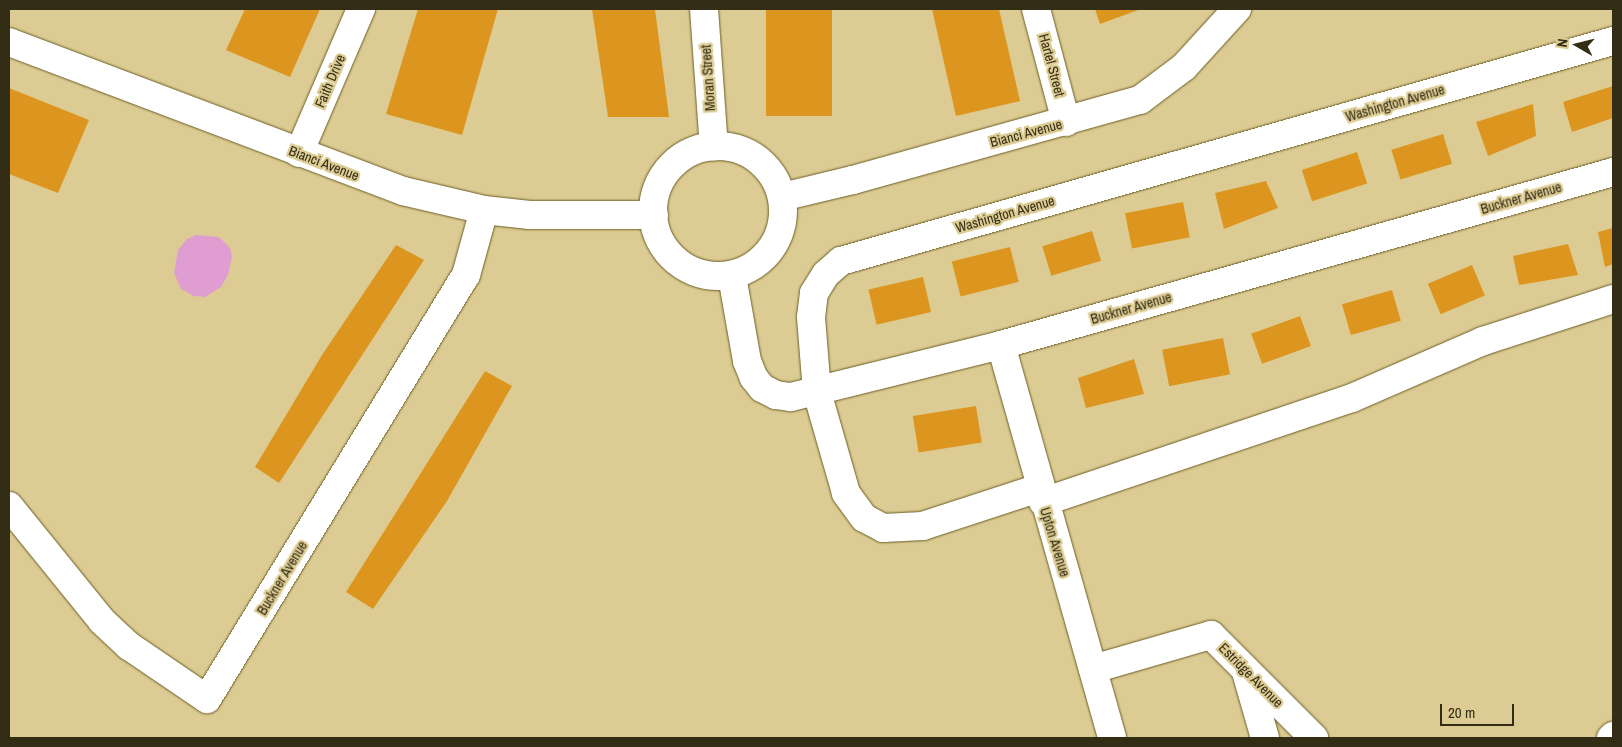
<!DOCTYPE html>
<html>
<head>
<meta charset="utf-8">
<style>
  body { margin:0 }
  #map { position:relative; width:1622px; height:747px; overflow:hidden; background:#dccc93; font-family:"Archivo Narrow",sans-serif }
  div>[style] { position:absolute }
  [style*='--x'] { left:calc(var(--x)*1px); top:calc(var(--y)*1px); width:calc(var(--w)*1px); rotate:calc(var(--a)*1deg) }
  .green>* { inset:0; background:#df9dd1 }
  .building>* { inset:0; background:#dc961f; transform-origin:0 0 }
  .roads { filter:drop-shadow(0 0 1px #6d5e27) drop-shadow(0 0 1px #6d5e27) }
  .minor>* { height:28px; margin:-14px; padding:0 14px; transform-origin:14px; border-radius:14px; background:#fff }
  .minor>.ring { margin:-14px; padding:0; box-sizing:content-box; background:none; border:28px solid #fff; border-radius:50% }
  span { translate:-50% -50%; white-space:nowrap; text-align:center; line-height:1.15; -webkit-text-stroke:4.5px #dccc93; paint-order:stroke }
  .street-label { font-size:14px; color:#342d16 }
  .frame { position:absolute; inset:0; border:10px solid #342d16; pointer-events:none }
  .north { position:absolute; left:1552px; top:20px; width:50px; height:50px; -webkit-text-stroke:4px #dccc93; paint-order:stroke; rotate:278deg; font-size:14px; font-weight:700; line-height:20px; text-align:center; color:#342d16 }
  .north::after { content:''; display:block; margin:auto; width:18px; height:22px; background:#342d16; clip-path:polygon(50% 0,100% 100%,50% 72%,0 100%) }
  .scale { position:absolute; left:1440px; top:704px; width:74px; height:22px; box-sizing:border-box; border:2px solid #342d16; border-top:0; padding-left:6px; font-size:15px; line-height:18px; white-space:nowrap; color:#342d16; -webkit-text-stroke:4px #dccc93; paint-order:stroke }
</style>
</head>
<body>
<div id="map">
  <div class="green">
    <div style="clip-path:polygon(196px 235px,219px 237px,230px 248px,232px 256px,228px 275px,221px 287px,205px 297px,194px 296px,181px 289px,174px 273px,178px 250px,187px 239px)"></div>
  </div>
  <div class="building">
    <div style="clip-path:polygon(245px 9px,320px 9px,290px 77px,226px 50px)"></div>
    <div style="clip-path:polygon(418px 9px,498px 9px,462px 135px,386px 114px)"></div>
    <div style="clip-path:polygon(592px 9px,655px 9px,669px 117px,608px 117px)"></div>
    <div style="left:766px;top:9px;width:66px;height:107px"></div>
    <div style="clip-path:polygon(932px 9px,999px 9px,1020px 101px,956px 116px)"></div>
    <div style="clip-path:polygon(1095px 9px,1141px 9px,1100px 24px)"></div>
    <div style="clip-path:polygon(1613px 86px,1613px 118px,1572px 132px,1563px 102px)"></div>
    <div style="clip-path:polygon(9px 88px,89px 120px,58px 193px,9px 174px)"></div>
    <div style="clip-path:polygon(1533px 104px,1536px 136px,1488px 156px,1476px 122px)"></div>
    <div style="left:1443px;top:134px;width:31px;height:54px;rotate:73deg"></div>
    <div style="left:1357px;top:152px;width:33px;height:58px;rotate:72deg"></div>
    <div style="clip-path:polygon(1266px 181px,1278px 208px,1224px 229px,1215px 193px)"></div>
    <div style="left:1183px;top:202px;width:36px;height:59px;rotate:79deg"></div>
    <div style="clip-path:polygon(1613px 228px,1613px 264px,1605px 267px,1598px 232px)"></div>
    <div style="left:1092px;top:231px;width:31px;height:52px;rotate:73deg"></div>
    <div style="clip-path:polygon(1568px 244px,1578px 275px,1519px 285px,1513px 256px)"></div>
    <div style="clip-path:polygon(396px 245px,424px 260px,279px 483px,255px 467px,322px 355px)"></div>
    <div style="left:1010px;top:247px;width:36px;height:60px;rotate:76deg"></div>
    <div style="left:1472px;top:265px;width:33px;height:48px;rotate:67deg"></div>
    <div style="left:923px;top:277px;width:36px;height:56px;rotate:77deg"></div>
    <div style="left:1392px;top:290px;width:32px;height:52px;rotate:74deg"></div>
    <div style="left:1300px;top:316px;width:32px;height:52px;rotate:70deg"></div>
    <div style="left:1223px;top:338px;width:37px;height:62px;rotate:79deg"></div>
    <div style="clip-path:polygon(1134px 359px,1144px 394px,1086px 408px,1078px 378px)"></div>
    <div style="clip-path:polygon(485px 371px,512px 386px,447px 501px,373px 609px,346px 592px)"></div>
    <div style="left:976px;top:406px;width:37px;height:64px;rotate:81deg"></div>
  </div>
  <div class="roads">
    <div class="minor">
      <div style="--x:704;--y:9;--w:138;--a:85.9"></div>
      <div style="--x:1036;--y:9;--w:117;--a:75.1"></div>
      <div style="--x:9;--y:42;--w:421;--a:20.7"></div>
      <div style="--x:403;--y:191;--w:83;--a:13.2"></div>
      <div style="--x:484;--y:210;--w:46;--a:6.2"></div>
      <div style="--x:530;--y:215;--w:124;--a:0"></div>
      <div class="ring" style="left:653px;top:146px;width:102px;height:102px"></div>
      <div style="--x:299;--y:153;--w:157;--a:-66.7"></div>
      <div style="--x:782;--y:197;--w:73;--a:-13.5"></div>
      <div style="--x:853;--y:180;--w:298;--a:-15.6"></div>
      <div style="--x:1140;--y:100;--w:55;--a:-36.9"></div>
      <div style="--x:1184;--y:67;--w:79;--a:-47.6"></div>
      <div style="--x:732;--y:276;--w:86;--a:80"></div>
      <div style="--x:747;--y:361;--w:18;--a:68"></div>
      <div style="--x:754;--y:378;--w:13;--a:51"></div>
      <div style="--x:762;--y:388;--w:16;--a:27"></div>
      <div style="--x:776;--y:395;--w:15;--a:8"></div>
      <div style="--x:791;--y:397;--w:216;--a:-13.9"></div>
      <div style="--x:1001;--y:345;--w:636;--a:-15.78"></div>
      <div style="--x:1001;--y:345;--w:408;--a:74.2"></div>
      <div style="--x:1039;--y:488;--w:122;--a:161.9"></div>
      <div style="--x:923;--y:526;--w:40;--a:177.1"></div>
      <div style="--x:883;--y:528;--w:21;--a:-152"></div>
      <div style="--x:864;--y:518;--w:31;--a:-126"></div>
      <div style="--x:846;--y:493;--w:105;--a:-106"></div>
      <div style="--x:817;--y:392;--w:75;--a:-94.6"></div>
      <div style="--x:811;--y:317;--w:24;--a:-83"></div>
      <div style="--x:814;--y:293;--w:22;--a:-58"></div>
      <div style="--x:826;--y:274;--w:20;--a:-41"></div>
      <div style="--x:841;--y:261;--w:803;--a:-15.91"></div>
      <div style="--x:1043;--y:502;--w:326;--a:-18.6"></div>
      <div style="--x:1352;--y:398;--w:143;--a:-23.5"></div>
      <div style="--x:1483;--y:341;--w:137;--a:-17.9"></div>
      <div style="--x:9;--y:506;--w:148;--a:51"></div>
      <div style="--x:102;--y:621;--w:37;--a:43"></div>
      <div style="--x:129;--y:646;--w:94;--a:34.2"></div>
      <div style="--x:207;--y:699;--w:497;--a:-58.6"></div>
      <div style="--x:466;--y:275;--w:67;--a:-74.5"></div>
      <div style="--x:1093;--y:669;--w:123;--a:-16.1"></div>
      <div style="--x:1211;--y:635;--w:146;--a:45"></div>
      <div style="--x:1246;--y:672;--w:69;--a:73.9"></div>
      <div style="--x:1611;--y:738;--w:3;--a:-45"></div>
    </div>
  </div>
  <div class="street-label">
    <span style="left:1052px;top:65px;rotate:75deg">Hartel Street</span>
    <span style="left:708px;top:78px;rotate:-94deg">Moran Street</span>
    <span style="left:330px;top:81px;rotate:-67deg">Faith Drive</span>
    <span style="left:1395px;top:103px;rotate:-16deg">Washington Avenue</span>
    <span style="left:1026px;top:133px;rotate:-15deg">Bianci Avenue</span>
    <span style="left:324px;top:163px;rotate:21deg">Bianci Avenue</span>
    <span style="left:1521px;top:198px;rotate:-16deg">Buckner Avenue</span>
    <span style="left:1005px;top:214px;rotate:-16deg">Washington Avenue</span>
    <span style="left:1131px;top:308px;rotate:-16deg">Buckner Avenue</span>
    <span style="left:1055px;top:542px;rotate:73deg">Upton Avenue</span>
    <span style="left:282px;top:578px;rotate:-59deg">Buckner Avenue</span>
    <span style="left:1251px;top:675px;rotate:45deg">Estridge Avenue</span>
  </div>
  <div class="frame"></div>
  <div class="north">N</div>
  <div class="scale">20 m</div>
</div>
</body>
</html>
